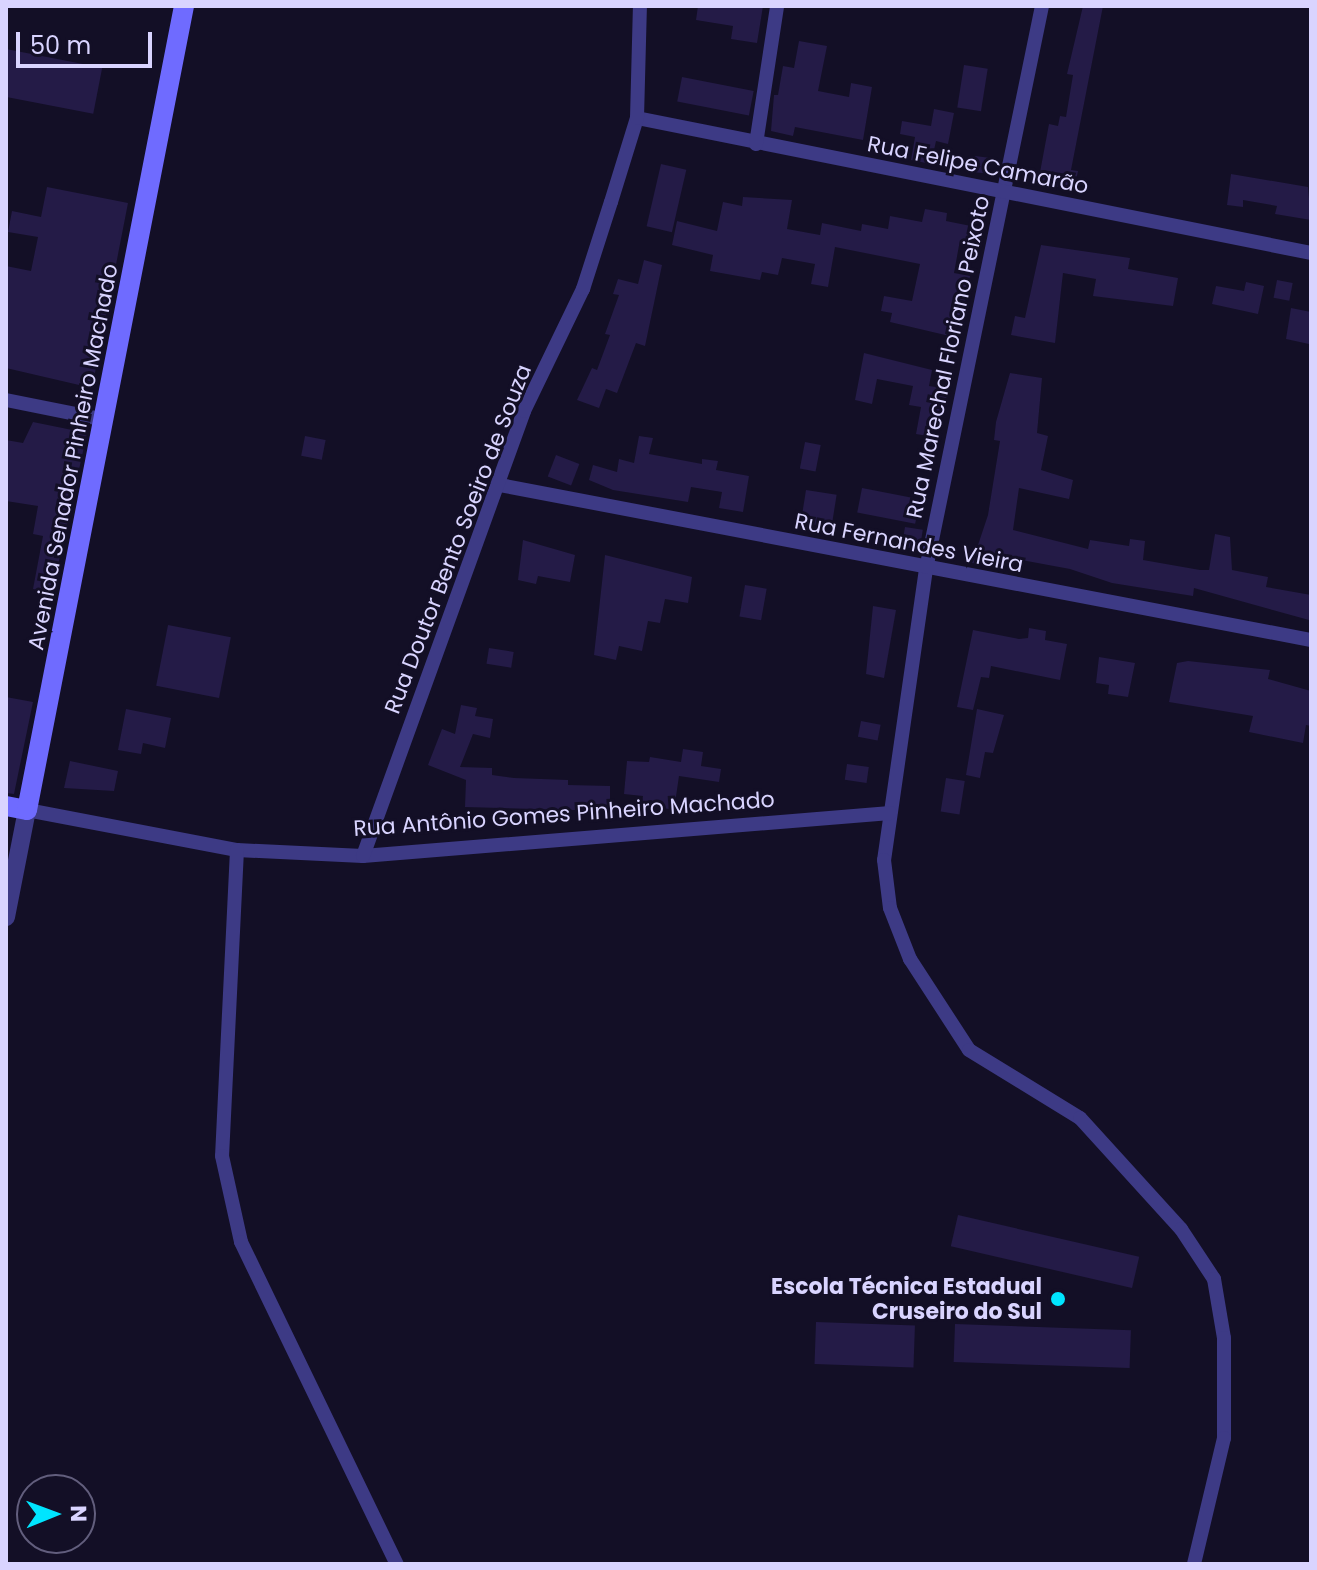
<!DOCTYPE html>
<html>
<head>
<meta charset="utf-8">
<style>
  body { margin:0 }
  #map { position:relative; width:1317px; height:1570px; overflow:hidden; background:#130f26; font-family:Poppins,sans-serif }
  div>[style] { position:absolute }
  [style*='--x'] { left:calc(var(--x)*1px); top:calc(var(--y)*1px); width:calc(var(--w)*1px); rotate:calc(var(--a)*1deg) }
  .building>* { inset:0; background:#241b47; transform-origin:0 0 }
  .minor>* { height:14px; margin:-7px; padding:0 7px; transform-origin:7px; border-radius:7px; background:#3d3a85 }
  .tertiary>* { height:18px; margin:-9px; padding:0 9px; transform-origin:9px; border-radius:9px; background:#3d3a85 }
  .secondary>* { height:20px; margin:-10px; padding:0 10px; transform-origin:10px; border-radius:10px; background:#6f6bff }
  .dots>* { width:22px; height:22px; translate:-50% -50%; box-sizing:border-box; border:4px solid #130f26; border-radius:50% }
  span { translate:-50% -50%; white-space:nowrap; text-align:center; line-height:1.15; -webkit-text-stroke:6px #130f26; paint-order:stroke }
  .street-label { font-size:22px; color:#d9d4ff }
  .poi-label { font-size:22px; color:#d9d4ff; font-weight:700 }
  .right { translate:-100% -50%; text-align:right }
  .frame { position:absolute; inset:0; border:8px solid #d9d4ff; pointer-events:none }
  .north { position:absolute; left:16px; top:1474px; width:80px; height:80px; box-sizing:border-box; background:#130f26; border:2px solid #625e7d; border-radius:50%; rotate:89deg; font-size:22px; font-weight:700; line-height:32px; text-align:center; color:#d9d4ff }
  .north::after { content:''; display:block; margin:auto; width:28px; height:36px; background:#00e5ff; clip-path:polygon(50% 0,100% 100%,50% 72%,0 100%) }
  .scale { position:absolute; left:16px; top:32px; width:136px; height:36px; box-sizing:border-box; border:4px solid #d9d4ff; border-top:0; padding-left:10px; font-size:24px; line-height:28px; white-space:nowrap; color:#d9d4ff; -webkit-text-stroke:6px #130f26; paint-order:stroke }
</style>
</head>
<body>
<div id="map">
  <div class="building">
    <div style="clip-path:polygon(698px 6px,763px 6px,757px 43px,731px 39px,733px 26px,696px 20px)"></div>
    <div style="clip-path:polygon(1083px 6px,1103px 6px,1071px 170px,1078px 171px,1074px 190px,1038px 183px,1049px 124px,1058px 126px,1060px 116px,1066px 117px,1073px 75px,1067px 74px)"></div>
    <div style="clip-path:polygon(799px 41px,827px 46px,818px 91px,849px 97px,851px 83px,872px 87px,863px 140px,795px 127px,793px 136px,771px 131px,774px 95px,778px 95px,783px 66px,794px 68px)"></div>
    <div style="left:6px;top:49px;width:98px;height:47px;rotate:11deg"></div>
    <div style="left:964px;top:65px;width:24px;height:43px;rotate:9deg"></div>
    <div style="left:682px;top:77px;width:73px;height:25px;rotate:11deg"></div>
    <div style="clip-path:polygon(934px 109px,954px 113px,948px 144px,936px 141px,931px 164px,911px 160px,915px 137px,900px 134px,902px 121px,931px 126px)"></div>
    <div style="left:975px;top:156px;width:16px;height:16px;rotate:7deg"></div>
    <div style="left:661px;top:164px;width:26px;height:64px;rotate:13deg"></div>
    <div style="clip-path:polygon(1231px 174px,1308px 187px,1311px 220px,1275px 214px,1277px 206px,1243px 200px,1243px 207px,1227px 205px)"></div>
    <div style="clip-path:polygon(47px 187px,128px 203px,92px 388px,6px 368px,6px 266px,31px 271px,38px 237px,8px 232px,12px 211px,41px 217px)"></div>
    <div style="clip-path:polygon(743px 197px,792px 200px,787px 229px,820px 235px,822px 223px,861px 231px,862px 224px,888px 229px,890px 216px,922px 222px,925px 209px,947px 213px,946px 221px,971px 226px,968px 242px,960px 240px,954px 273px,970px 276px,958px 338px,890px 322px,892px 313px,881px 311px,884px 296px,912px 301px,920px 264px,835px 247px,828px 287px,811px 284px,815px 264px,782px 258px,778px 275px,762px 272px,760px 280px,710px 271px,713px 255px,672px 245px,677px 221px,717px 231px,723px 202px,742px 206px)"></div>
    <div style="clip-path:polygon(1041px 245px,1130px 258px,1128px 269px,1178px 278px,1173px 306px,1093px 296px,1096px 279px,1063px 273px,1055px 343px,1011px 335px,1015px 316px,1025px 318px)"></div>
    <div style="clip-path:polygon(644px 260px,662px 265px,645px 346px,636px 343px,617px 393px,606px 389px,599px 408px,577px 400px,592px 368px,597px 370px,610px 335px,605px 334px,619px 295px,613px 294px,618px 279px,638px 284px)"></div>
    <div style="left:1277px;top:280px;width:16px;height:18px;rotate:11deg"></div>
    <div style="clip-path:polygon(1246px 282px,1264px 286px,1258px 314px,1212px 304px,1216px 286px,1244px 291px)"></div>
    <div style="clip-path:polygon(1291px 308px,1311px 312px,1309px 344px,1286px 339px)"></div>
    <div style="clip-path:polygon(864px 353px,932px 370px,929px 386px,949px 389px,934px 437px,916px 434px,921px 407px,909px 405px,913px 386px,877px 379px,872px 404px,855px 400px)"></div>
    <div style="clip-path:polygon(1010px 373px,1042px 378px,1037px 433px,1048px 436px,1041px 470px,1073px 480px,1069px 499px,1019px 488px,1013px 530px,1088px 549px,1090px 540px,1129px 546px,1130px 539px,1145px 541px,1143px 560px,1200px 570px,1209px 570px,1215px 534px,1230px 537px,1232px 570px,1268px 577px,1266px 587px,1311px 595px,1309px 620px,1194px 588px,1193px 596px,1112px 583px,1070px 569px,1005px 557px,1003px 568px,972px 563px,988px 515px,1000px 441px,994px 440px,996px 422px)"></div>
    <div style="clip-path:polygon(33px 422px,87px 433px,52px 593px,33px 589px,43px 536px,33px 534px,38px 506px,6px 501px,6px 440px,23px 443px)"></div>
    <div style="left:305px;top:436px;width:21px;height:20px;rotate:11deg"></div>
    <div style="clip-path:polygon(639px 436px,653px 438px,649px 454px,702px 464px,702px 459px,718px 461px,716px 470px,749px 476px,743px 512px,719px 508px,722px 492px,691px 487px,688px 502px,613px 490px,589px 480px,593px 465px,617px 472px,619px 459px,634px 463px)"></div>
    <div style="left:805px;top:442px;width:16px;height:27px;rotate:11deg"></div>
    <div style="left:556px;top:455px;width:25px;height:23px;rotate:21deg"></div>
    <div style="left:862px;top:488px;width:59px;height:25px;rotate:11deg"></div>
    <div style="left:806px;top:490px;width:31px;height:33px;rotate:9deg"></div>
    <div style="left:905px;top:527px;width:18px;height:20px;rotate:9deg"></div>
    <div style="clip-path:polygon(523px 540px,575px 555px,570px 582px,538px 576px,536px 584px,518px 580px)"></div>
    <div style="clip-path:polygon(605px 555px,692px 577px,688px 603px,665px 599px,660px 623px,648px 621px,642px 651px,619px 646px,616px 660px,594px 655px)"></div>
    <div style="left:745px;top:585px;width:22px;height:32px;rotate:10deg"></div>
    <div style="clip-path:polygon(873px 606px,896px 610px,884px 678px,866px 674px)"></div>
    <div style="left:168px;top:625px;width:64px;height:62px;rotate:11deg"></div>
    <div style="clip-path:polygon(1029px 628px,1046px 631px,1045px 640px,1067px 644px,1060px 680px,991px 666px,989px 678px,981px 677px,973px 710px,957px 707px,973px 630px,1019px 639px,1028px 638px)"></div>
    <div style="left:489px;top:648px;width:25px;height:16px;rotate:9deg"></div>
    <div style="clip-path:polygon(1099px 657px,1135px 663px,1128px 697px,1108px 694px,1109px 685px,1096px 683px)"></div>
    <div style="clip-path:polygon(1188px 661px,1270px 670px,1268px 679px,1311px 691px,1311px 726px,1306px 725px,1303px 743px,1249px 732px,1253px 716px,1169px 702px,1177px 663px)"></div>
    <div style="clip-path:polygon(6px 697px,33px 702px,14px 794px,6px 793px)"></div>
    <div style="clip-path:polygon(461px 705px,477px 708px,475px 716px,493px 719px,490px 738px,473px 734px,460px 767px,492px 768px,492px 775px,514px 778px,568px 780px,568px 785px,610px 786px,610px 811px,465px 807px,466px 780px,428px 765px,442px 729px,455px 734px)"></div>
    <div style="clip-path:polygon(126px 709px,171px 718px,165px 748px,143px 743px,141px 754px,118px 750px)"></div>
    <div style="clip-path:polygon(977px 709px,1004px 715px,993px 753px,985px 752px,980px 778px,966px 775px)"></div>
    <div style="left:861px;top:721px;width:20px;height:16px;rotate:11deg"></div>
    <div style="clip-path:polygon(683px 749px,703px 752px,701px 766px,721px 769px,719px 782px,679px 776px,674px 810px,642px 804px,643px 796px,624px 794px,627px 761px,649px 762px,650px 757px,681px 762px)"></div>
    <div style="clip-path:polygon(70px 761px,118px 771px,114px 791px,64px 788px)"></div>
    <div style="left:847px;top:764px;width:22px;height:16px;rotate:8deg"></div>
    <div style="left:946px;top:778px;width:19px;height:34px;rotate:9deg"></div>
    <div style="left:958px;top:1215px;width:186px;height:32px;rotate:13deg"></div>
    <div style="left:816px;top:1322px;width:99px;height:42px;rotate:2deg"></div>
    <div style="left:955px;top:1324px;width:176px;height:38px;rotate:2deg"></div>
  </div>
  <div class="minor">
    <div style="--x:1042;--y:6;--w:575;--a:101.64"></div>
    <div style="--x:926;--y:569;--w:294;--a:98.2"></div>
    <div style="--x:884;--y:860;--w:48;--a:82.9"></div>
    <div style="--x:890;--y:908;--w:55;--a:68.6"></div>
    <div style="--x:910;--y:959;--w:108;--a:57"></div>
    <div style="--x:969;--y:1050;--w:130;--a:31.5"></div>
    <div style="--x:1080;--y:1118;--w:150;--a:47.7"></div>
    <div style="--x:1181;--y:1229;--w:60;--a:56.6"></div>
    <div style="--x:1214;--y:1279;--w:60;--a:80.4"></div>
    <div style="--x:1224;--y:1338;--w:100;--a:90"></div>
    <div style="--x:1224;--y:1438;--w:130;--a:103.4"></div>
    <div style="--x:637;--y:118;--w:687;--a:11.33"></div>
    <div style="--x:756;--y:144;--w:140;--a:-81.3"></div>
    <div style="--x:6;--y:400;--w:101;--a:11.4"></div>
    <div style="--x:500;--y:485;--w:826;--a:10.82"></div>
    <div style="--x:27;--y:810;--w:214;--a:10.8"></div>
    <div style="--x:237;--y:850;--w:126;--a:2.7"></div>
    <div style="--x:363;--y:856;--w:529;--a:-4.66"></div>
    <div style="--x:237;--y:850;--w:306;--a:92.8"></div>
    <div style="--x:222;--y:1156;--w:88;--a:77.5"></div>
    <div style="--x:241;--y:1242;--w:358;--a:64.2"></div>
    <div style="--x:363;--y:856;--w:473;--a:-70.1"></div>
    <div style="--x:524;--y:411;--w:136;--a:-64.2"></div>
    <div style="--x:583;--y:289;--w:91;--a:-72.2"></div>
    <div style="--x:611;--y:202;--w:88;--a:-72.8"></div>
    <div style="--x:637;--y:118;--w:112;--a:-88.5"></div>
  </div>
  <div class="tertiary">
    <div style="--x:6;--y:917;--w:109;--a:-78.9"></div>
  </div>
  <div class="secondary">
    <div style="--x:6;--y:806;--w:21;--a:11"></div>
    <div style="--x:27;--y:810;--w:819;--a:-78.95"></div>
  </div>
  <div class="dots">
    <div style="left:1058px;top:1299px;background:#00e5ff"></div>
  </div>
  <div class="street-label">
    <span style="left:978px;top:165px;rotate:11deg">Rua Felipe Camarão</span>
    <span style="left:948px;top:357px;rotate:-78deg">Rua Marechal Floriano Peixoto</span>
    <span style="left:73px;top:457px;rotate:-79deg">Avenida Senador Pinheiro Machado</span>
    <span style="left:458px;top:539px;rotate:-69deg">Rua Doutor Bento Soeiro de Souza</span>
    <span style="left:909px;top:543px;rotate:11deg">Rua Fernandes Vieira</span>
    <span style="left:564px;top:814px;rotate:-4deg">Rua Antônio Gomes Pinheiro Machado</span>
  </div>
  <div class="poi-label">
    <span class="right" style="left:1042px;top:1299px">Escola Técnica Estadual<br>Cruseiro do Sul</span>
  </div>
  <div class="frame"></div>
  <div class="north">N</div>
  <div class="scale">50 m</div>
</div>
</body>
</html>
